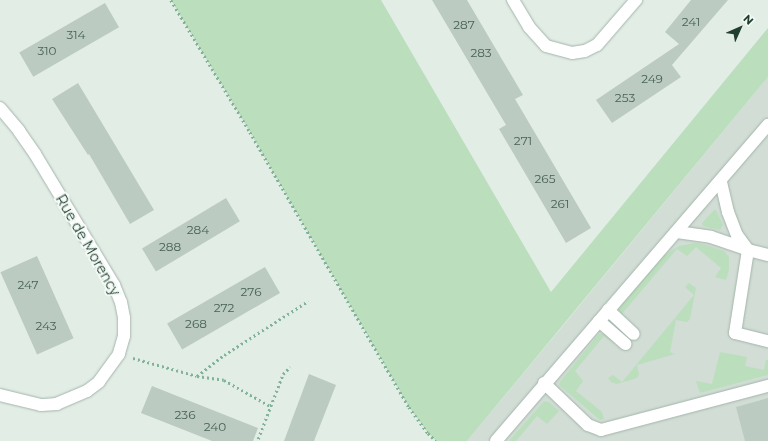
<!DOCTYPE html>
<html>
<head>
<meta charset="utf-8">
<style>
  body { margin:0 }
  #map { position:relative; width:768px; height:441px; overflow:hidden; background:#e2ede6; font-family:Montserrat,sans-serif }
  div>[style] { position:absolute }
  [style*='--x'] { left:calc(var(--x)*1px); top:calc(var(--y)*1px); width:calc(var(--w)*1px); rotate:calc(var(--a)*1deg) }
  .built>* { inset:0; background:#d1ddd5 }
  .green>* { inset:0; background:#bbdfbd }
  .building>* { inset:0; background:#bbcbc1; transform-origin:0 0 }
  .path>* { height:2.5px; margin-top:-1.25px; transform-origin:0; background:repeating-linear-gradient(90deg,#82b298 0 2px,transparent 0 5px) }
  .roads { filter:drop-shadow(0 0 1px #a4b5ac) drop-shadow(0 0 1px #a4b5ac) }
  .minor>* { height:12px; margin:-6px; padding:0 6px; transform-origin:6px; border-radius:6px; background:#fff }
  span { translate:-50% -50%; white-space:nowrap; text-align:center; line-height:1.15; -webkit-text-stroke:4px #f3f9f5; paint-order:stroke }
  .number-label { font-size:12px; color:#486255 }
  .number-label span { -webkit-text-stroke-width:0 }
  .street-label { font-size:14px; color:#213f31 }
  .north { position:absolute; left:720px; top:8px; width:40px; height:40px; -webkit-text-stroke:3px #f3f9f5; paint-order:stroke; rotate:45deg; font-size:11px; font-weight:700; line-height:16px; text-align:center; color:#213f31 }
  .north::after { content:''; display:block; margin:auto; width:14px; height:18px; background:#213f31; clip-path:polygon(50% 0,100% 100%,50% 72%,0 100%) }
</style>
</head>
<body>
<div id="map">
  <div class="built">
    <div style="clip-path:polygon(768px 77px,768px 441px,467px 441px,567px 321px)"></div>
  </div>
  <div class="green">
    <div style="clip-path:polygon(171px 0,381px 0,551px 292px,768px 28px,768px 77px,467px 441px,436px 441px,428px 433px,409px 407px,250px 132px)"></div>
    <div style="clip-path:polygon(714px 210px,716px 210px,723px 225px,720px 230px,703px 226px,702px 223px)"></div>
    <div style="clip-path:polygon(695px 243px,706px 245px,724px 251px,729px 257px,729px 270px,726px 280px,715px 277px,721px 268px,696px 247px,687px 256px,677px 249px,621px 315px,618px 312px,620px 307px,663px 256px,679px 246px)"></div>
    <div style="clip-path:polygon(689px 283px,696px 288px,690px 319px,687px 322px,676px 320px,670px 352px,675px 354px,637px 365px,639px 375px,637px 378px,617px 384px,611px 382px,608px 378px,613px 375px,622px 382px,694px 295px,685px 287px)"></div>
    <div style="clip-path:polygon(602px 333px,605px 333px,615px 344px,604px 336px,575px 371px,583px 381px,576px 391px,602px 412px,604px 419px,600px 420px,560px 386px,559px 383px,598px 335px)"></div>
    <div style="clip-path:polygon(720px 352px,747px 357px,745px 366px,764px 370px,766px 360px,768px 360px,768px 375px,700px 393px,696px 381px,712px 384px)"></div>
    <div style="clip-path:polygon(544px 401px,549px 402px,559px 411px,547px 424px,537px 416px,516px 441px,509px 441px)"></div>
  </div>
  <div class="building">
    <div style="clip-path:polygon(432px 0,467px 0,523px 95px,515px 99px,591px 228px,566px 243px,499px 129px,506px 125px)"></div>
    <div style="clip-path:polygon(691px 0,728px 0,672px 65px,681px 77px,612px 123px,596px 100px,679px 44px,665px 32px)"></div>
    <div style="left:105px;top:3px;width:28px;height:99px;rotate:60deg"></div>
    <div style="clip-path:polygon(78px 83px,154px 210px,130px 224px,89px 154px,88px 155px,52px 99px)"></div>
    <div style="left:226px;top:198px;width:27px;height:98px;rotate:59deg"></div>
    <div style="left:37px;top:256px;width:90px;height:40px;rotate:66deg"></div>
    <div style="left:265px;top:267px;width:30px;height:113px;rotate:60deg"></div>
    <div style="clip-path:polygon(309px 374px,336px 385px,314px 441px,284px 441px)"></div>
    <div style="clip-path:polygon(152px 386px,258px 428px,253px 441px,212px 441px,141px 413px)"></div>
    <div style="clip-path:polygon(768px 398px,768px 441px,745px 441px,736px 407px)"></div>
  </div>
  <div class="path">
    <div style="--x:171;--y:0;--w:154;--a:59.1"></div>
    <div style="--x:250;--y:132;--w:318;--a:60"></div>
    <div style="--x:409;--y:407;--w:32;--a:54"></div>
    <div style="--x:428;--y:433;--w:11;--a:45"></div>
    <div style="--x:133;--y:358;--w:66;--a:15.7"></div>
    <div style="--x:197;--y:376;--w:34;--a:-38"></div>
    <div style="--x:224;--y:355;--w:100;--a:-32.7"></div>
    <div style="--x:197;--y:376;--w:27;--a:8"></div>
    <div style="--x:224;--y:380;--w:53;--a:29.5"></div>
    <div style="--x:258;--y:439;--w:70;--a:-69"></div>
    <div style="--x:283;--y:374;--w:10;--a:-45"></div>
  </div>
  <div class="roads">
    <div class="minor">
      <div style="--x:513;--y:0;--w:31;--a:59"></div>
      <div style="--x:529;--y:27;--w:25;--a:48"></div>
      <div style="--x:546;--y:46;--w:27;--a:15"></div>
      <div style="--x:572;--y:53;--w:13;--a:-9"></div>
      <div style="--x:585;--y:51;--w:13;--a:-27"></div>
      <div style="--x:597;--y:45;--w:60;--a:-49.1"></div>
      <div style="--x:0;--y:108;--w:30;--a:50"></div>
      <div style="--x:19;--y:131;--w:28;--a:55"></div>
      <div style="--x:35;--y:154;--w:153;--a:58.9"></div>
      <div style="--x:114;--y:285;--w:18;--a:68"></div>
      <div style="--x:121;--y:302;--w:16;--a:79"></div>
      <div style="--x:124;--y:318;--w:18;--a:90"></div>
      <div style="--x:124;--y:336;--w:19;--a:106"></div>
      <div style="--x:119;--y:354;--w:34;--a:126"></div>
      <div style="--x:99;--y:382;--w:15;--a:143"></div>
      <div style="--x:87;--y:391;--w:33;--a:157"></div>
      <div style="--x:57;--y:404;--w:16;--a:176"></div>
      <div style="--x:41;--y:405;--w:42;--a:-166.3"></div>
      <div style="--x:721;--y:182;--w:31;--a:77"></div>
      <div style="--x:728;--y:212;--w:25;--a:69"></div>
      <div style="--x:737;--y:235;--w:19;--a:54"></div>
      <div style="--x:748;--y:250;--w:21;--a:14"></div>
      <div style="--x:677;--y:232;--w:34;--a:8"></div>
      <div style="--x:711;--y:237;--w:39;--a:19"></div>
      <div style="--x:748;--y:250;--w:84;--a:98.9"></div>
      <div style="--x:735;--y:333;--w:34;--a:14"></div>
      <div style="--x:608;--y:310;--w:35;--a:43"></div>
      <div style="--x:599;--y:321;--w:35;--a:41"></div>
      <div style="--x:544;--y:383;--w:61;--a:43.7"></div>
      <div style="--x:588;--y:425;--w:14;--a:21"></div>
      <div style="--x:601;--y:430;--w:173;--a:-14.8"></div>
      <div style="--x:496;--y:441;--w:417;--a:-49.3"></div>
    </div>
  </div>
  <div class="number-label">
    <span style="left:691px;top:22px">241</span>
    <span style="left:464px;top:25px">287</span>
    <span style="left:76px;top:35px">314</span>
    <span style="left:47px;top:51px">310</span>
    <span style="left:481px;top:53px">283</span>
    <span style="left:652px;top:79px">249</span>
    <span style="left:625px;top:98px">253</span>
    <span style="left:523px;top:141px">271</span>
    <span style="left:545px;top:179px">265</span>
    <span style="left:560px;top:204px">261</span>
    <span style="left:198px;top:230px">284</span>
    <span style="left:170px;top:247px">288</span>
    <span style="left:28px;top:285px">247</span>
    <span style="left:251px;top:292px">276</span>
    <span style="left:224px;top:308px">272</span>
    <span style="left:196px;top:324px">268</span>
    <span style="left:46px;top:326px">243</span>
    <span style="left:185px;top:415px">236</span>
    <span style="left:215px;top:427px">240</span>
  </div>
  <div class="street-label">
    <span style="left:88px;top:245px;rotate:60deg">Rue de Morency</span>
  </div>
  <div class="north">N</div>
</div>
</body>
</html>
